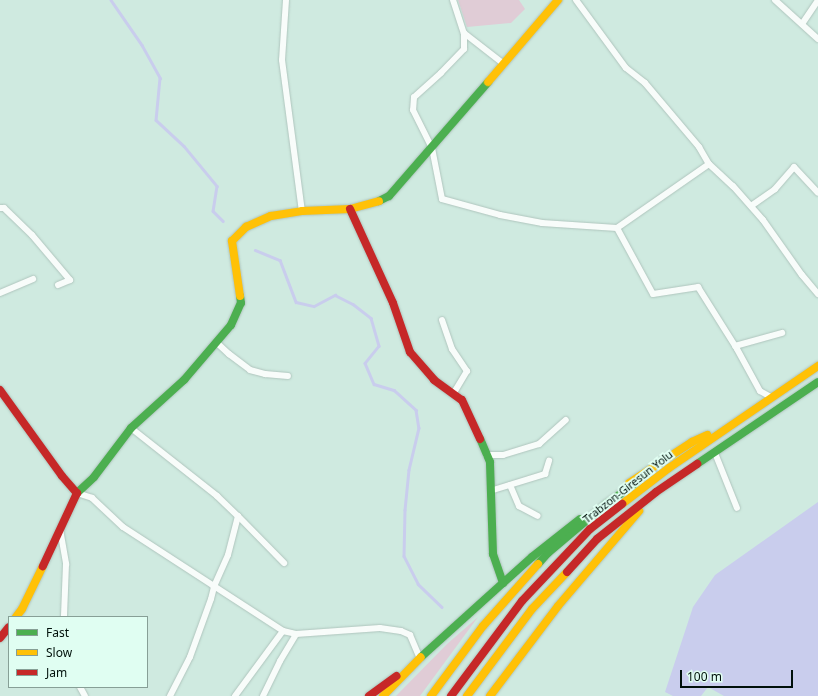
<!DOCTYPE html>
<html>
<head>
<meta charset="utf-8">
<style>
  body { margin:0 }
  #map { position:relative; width:818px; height:696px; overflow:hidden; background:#cfeae0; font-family:"Noto Sans",sans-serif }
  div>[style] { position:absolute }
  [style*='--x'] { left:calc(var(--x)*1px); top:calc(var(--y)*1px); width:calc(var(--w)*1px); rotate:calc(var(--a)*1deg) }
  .green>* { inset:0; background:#e0ccd6 }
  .water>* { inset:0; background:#c9cded }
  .stream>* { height:2.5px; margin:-1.25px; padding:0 1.25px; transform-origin:1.25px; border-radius:1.25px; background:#c9cded }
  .roads { filter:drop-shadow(0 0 1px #afc5bd) drop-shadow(0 0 1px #afc5bd) }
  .street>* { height:6px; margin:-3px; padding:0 3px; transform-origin:3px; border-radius:3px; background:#f8fcfa }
  .fast>* { height:8px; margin:-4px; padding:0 4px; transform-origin:4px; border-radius:4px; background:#4caf50 }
  .slow>* { height:8px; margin:-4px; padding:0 4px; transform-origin:4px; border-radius:4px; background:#ffc107 }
  .jam>* { height:8px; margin:-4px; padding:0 4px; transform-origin:4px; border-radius:4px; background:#c62828 }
  span { translate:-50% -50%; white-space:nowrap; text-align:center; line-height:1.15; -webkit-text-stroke:4px #e0fef2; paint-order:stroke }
  .street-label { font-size:11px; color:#01110b }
  .legend { position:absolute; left:8px; top:616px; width:140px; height:72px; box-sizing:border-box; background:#e0fef2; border:1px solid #879f96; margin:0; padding:5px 7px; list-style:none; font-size:12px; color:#01110b }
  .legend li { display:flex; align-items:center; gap:8px; height:20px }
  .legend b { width:20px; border:1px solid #879f96 }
  .scale { position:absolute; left:680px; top:670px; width:113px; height:18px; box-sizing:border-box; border:2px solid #01110b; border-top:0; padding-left:5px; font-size:12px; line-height:14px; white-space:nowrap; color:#01110b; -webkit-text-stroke:3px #e0fef2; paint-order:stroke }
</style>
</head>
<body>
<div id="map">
  <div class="green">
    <div style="clip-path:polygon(458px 0,519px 0,525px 9px,511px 23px,467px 27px)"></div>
    <div style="clip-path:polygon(478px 617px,420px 696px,396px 696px,447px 644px)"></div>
  </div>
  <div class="water">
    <div style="clip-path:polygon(818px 502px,818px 696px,724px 696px,708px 687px,701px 696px,673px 696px,665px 692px,693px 607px,715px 575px)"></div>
  </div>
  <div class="stream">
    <div style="--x:111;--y:0;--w:55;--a:55.4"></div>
    <div style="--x:142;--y:45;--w:38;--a:61"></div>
    <div style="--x:160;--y:78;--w:42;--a:95.4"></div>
    <div style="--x:156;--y:120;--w:38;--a:43"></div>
    <div style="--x:184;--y:146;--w:52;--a:50.5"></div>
    <div style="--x:217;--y:186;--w:25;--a:99"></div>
    <div style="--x:213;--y:211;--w:14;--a:45"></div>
    <div style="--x:255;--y:250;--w:27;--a:22"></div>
    <div style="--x:280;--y:260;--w:45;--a:69.1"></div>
    <div style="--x:296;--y:302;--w:18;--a:13"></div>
    <div style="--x:314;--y:306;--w:24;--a:-28"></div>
    <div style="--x:335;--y:295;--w:20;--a:27"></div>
    <div style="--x:353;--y:304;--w:23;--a:38"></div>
    <div style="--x:371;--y:318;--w:29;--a:74"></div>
    <div style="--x:379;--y:346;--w:22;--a:129"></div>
    <div style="--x:365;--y:363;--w:23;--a:67"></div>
    <div style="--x:374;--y:384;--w:21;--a:17"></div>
    <div style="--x:394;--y:390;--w:30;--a:42"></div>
    <div style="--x:416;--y:410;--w:18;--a:81"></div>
    <div style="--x:419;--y:428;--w:43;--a:103.4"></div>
    <div style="--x:409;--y:470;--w:40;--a:95.7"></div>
    <div style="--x:405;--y:510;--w:46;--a:91.2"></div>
    <div style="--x:404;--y:556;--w:31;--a:63"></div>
    <div style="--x:418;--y:584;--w:33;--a:44"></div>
  </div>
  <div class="roads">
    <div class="street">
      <div style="--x:286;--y:0;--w:60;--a:93.8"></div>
      <div style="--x:282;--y:60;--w:152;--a:82.5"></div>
      <div style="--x:453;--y:0;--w:35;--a:72"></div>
      <div style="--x:464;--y:33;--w:51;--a:37.8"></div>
      <div style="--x:576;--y:0;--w:84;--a:53.7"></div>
      <div style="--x:626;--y:68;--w:24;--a:38"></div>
      <div style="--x:645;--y:83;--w:84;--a:49.8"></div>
      <div style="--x:699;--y:147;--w:20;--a:60"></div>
      <div style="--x:709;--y:164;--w:33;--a:43"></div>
      <div style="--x:733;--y:186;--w:45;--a:48.6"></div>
      <div style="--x:763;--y:220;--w:67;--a:54.7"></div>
      <div style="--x:802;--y:275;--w:25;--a:50"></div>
      <div style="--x:775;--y:0;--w:58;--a:42.2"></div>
      <div style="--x:802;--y:24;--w:29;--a:-56"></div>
      <div style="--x:464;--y:33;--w:16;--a:90"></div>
      <div style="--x:464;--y:49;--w:33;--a:134"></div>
      <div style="--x:441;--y:73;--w:36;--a:138"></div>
      <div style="--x:414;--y:97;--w:13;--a:94"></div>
      <div style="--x:413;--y:110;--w:42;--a:63.4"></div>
      <div style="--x:432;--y:148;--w:52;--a:78.9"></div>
      <div style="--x:442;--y:199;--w:60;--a:15.4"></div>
      <div style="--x:500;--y:215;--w:43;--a:10.8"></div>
      <div style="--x:542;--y:223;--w:75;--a:3.8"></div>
      <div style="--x:617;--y:228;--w:112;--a:-34.8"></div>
      <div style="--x:751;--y:206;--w:29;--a:-35"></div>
      <div style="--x:775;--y:189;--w:29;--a:-49"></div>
      <div style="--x:794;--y:167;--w:35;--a:47"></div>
      <div style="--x:0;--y:208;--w:4;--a:0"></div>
      <div style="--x:4;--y:208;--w:39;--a:44"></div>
      <div style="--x:32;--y:235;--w:59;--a:49.8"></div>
      <div style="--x:70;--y:280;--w:13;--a:157"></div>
      <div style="--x:617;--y:228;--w:75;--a:61.4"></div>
      <div style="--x:653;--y:294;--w:46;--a:-8.8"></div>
      <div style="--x:698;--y:287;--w:73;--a:57.8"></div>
      <div style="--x:737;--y:349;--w:48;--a:61.3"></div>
      <div style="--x:760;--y:391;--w:13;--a:29"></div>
      <div style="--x:0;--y:293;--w:36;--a:-23"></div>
      <div style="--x:442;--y:320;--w:31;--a:71"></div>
      <div style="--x:452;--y:349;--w:27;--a:56"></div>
      <div style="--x:467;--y:371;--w:27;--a:121"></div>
      <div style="--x:216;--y:342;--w:18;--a:43"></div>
      <div style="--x:229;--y:354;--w:26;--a:37"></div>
      <div style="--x:250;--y:370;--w:16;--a:15"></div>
      <div style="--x:265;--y:374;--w:23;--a:5"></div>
      <div style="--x:735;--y:346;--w:49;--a:-15.5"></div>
      <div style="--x:131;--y:428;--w:110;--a:38.3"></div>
      <div style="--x:217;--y:496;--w:29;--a:44"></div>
      <div style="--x:238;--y:516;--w:40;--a:104.4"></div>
      <div style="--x:228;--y:555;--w:35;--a:114"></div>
      <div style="--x:214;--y:587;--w:12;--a:104"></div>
      <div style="--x:211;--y:599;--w:62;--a:109.9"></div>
      <div style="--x:190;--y:657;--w:44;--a:117.1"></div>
      <div style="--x:715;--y:453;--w:59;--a:68.2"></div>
      <div style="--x:486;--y:455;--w:17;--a:0"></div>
      <div style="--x:503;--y:455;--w:38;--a:-17"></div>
      <div style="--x:539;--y:444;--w:36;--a:-42"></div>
      <div style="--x:510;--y:485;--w:23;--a:67"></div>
      <div style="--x:519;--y:506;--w:21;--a:28"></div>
      <div style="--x:490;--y:491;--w:58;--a:-17.2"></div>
      <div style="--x:545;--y:474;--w:14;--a:-73"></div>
      <div style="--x:77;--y:493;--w:16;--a:18"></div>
      <div style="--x:92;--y:498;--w:42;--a:43.1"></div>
      <div style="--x:123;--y:527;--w:191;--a:33"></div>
      <div style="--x:283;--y:631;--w:13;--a:13"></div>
      <div style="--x:296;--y:634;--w:84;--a:-4.1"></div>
      <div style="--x:380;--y:628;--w:21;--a:8"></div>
      <div style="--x:401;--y:631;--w:10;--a:24"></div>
      <div style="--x:410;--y:635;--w:25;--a:67"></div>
      <div style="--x:238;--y:516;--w:66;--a:45.6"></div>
      <div style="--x:60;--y:529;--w:36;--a:80"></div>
      <div style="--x:66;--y:564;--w:53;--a:92.2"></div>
      <div style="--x:80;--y:687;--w:10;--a:61"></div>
      <div style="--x:235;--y:696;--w:81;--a:-53.6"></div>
      <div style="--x:263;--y:696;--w:39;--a:-64"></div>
      <div style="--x:280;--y:661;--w:31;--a:-59"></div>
    </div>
    <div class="fast">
      <div style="--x:379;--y:201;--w:11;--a:-27"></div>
      <div style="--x:389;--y:196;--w:151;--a:-49"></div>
      <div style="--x:697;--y:464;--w:146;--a:-34.1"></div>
      <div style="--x:77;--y:493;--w:23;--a:-43"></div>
      <div style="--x:94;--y:477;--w:61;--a:-52.9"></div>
      <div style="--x:131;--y:428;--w:72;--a:-42.2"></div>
      <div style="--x:184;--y:380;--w:72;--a:-49.5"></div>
      <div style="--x:231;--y:325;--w:24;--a:-66"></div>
      <div style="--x:241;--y:303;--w:7;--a:-98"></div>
      <div style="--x:538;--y:564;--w:15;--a:-48"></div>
      <div style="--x:548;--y:553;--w:76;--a:-40.2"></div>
      <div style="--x:606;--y:504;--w:37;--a:-35"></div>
      <div style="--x:503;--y:583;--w:39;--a:-42"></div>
      <div style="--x:532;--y:557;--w:61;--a:-38.4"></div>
      <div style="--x:421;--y:657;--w:110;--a:-42.1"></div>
      <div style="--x:503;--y:583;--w:31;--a:-109"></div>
      <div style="--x:493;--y:554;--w:92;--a:-91.9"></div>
      <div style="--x:490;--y:462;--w:25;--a:-113"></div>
    </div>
    <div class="slow">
      <div style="--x:488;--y:82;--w:108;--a:-49.5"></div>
      <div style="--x:240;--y:296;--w:56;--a:-98.3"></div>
      <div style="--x:232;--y:241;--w:20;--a:-45"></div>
      <div style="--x:246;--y:227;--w:27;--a:-24"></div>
      <div style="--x:271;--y:216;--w:31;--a:-9"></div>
      <div style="--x:302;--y:211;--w:48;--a:-2.4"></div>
      <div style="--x:350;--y:209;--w:30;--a:-15"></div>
      <div style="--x:629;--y:483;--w:75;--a:-33.1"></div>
      <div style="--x:692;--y:442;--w:17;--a:-25"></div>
      <div style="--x:622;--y:504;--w:59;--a:-37.5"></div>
      <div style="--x:669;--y:468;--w:181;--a:-34.4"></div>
      <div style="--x:16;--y:617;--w:10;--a:-53"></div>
      <div style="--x:22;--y:609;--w:48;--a:-64"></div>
      <div style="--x:383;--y:696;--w:54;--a:-45.7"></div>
      <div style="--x:431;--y:696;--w:87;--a:-53.4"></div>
      <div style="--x:483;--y:626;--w:83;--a:-48.4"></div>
      <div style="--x:467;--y:696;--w:109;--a:-53.2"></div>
      <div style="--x:532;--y:609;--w:51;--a:-46.6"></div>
      <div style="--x:490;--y:696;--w:113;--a:-52.9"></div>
      <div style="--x:558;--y:606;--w:125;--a:-49.5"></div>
    </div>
    <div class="jam">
      <div style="--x:350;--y:209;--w:103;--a:65.4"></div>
      <div style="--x:393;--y:303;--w:52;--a:70.9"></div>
      <div style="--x:410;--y:352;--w:37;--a:49"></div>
      <div style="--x:434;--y:380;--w:34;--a:36"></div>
      <div style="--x:462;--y:400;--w:43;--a:65.2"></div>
      <div style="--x:0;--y:390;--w:106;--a:54.2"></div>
      <div style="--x:62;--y:476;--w:23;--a:49"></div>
      <div style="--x:77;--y:493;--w:81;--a:115"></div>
      <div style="--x:567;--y:572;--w:45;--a:-47.7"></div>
      <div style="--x:597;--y:539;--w:75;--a:-38.5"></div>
      <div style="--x:656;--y:492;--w:50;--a:-34.3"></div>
      <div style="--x:0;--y:638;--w:14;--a:-51"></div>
      <div style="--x:369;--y:696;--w:34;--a:-36"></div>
      <div style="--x:451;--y:696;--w:119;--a:-53.2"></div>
      <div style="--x:522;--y:601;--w:99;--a:-46.6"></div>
      <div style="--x:590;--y:529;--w:41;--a:-38"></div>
    </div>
  </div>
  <div class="street-label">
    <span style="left:628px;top:487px;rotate:-38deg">Trabzon-Giresun Yolu</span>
  </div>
  <ul class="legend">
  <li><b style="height:5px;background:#4caf50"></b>Fast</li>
  <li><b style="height:5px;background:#ffc107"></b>Slow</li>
  <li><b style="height:5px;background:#c62828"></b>Jam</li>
  </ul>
  <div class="scale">100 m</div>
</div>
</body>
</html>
